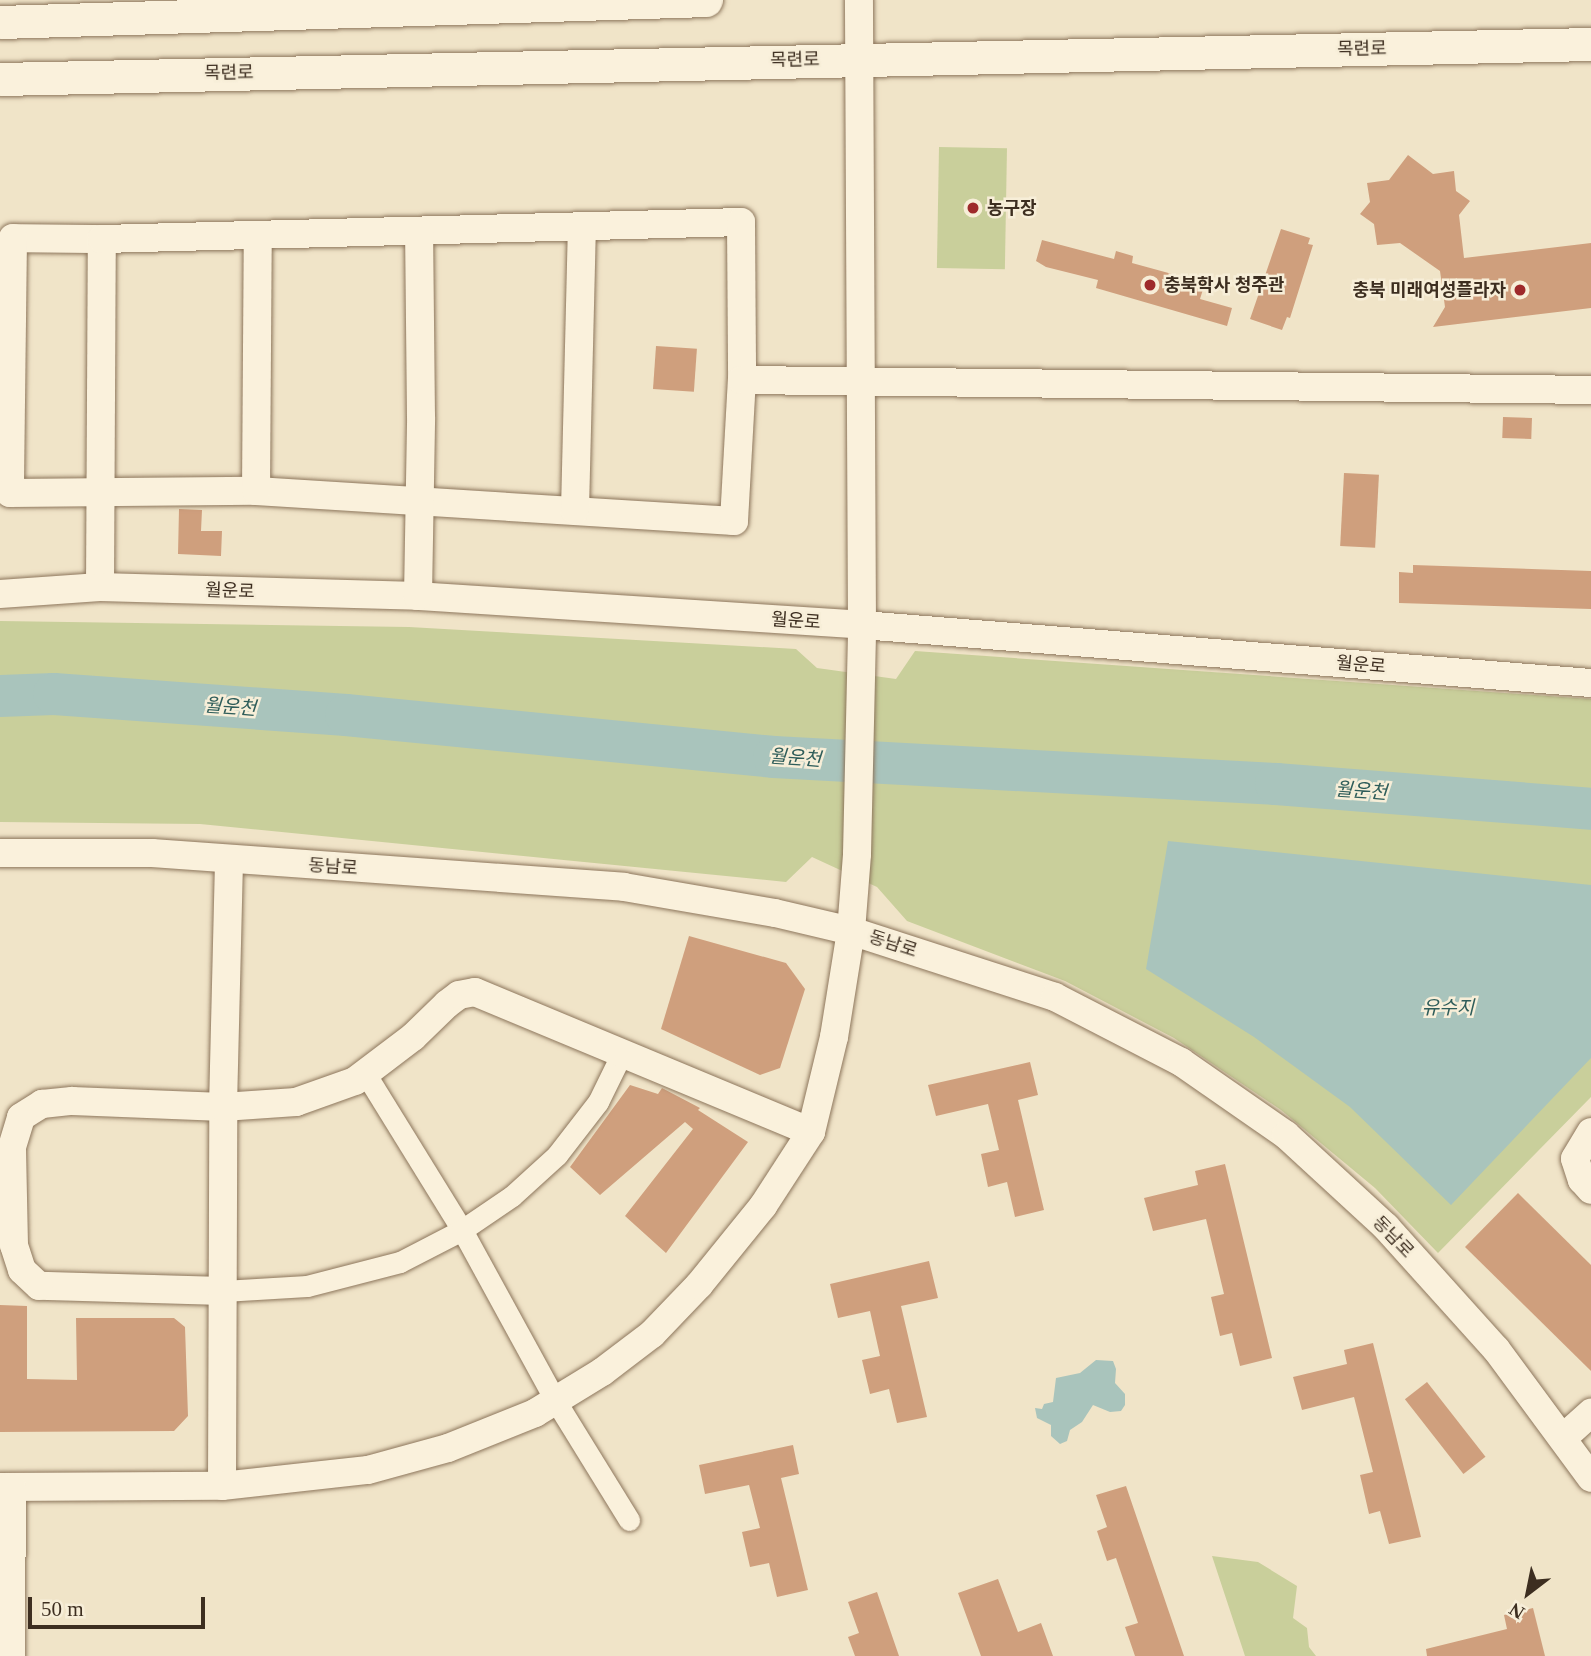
<!DOCTYPE html>
<html>
<head>
<meta charset="utf-8">
<style>
  body { margin:0 }
  #map { position:relative; width:1591px; height:1656px; overflow:hidden; background:#f0e4c8; font-family:"Times New Roman","Noto Sans KR",serif }
  div>[style] { position:absolute }
  [style*='--x'] { left:calc(var(--x)*1px); top:calc(var(--y)*1px); width:calc(var(--w)*1px); rotate:calc(var(--a)*1deg) }
  .green>* { inset:0; background:#c9cf9b; transform-origin:0 0 }
  .water>* { inset:0; background:#a9c4bc }
  .river>* { height:42px; margin:-21px; padding:0 21px; transform-origin:21px; border-radius:21px; background:#a9c4bc }
  .building>* { inset:0; background:#cf9f7d; transform-origin:0 0 }
  .roads { filter:drop-shadow(0 0 2px #8d765c) drop-shadow(0 0 2px #8d765c) }
  .pedestrian>* { height:21px; margin:-10.5px; padding:0 10.5px; transform-origin:10.5px; border-radius:10.5px; background:#faf1dc }
  .minor>* { height:28px; margin:-14px; padding:0 14px; transform-origin:14px; border-radius:14px; background:#faf1dc }
  .tertiary>* { height:33px; margin:-16.5px; padding:0 16.5px; transform-origin:16.5px; border-radius:16.5px; background:#faf1dc }
  .dots>* { width:19px; height:19px; translate:-50% -50%; box-sizing:border-box; border:4px solid #f7eed8; border-radius:50% }
  span { translate:-50% -50%; white-space:nowrap; text-align:center; line-height:1.15; -webkit-text-stroke:5px #f7eed8; paint-order:stroke }
  .street-label { font-size:18px; color:#3d2e20 }
  .poi-label { font-size:18px; color:#3d2e20; font-weight:700 }
  .left { translate:0 -50%; text-align:left }
  .right { translate:-100% -50%; text-align:right }
  .water-label { font-size:19px; color:#2f5d5a; font-style:italic }
  .north { position:absolute; left:1493px; top:1558px; width:70px; height:70px; -webkit-text-stroke:5px #f7eed8; paint-order:stroke; rotate:212deg; font-size:19px; font-weight:700; line-height:28px; text-align:center; color:#3d2e20 }
  .north::after { content:''; display:block; margin:auto; width:24px; height:32px; background:#3d2e20; clip-path:polygon(50% 0,100% 100%,50% 72%,0 100%) }
  .scale { position:absolute; left:28px; top:1597px; width:177px; height:32px; box-sizing:border-box; border:4px solid #3d2e20; border-top:0; padding-left:9px; font-size:21px; line-height:24px; white-space:nowrap; color:#3d2e20; -webkit-text-stroke:5px #f7eed8; paint-order:stroke }
</style>
</head>
<body>
<div id="map">
  <div class="green">
    <div style="left:939px;top:147px;width:68px;height:121px;rotate:1deg"></div>
    <div style="clip-path:polygon(0 621px,409px 627px,796px 649px,817px 668px,896px 679px,915px 651px,1591px 699px,1591px 1097px,1438px 1253px,1375px 1188px,1281px 1110px,1174px 1038px,1065px 981px,907px 921px,877px 887px,812px 857px,786px 882px,200px 824px,0 822px)"></div>
    <div style="clip-path:polygon(1212px 1556px,1258px 1562px,1297px 1586px,1293px 1618px,1307px 1628px,1309px 1647px,1316px 1656px,1245px 1656px)"></div>
  </div>
  <div class="water">
    <div style="clip-path:polygon(1168px 841px,1591px 885px,1591px 1058px,1451px 1205px,1350px 1107px,1254px 1037px,1146px 969px)"></div>
    <div style="clip-path:polygon(1096px 1360px,1113px 1361px,1116px 1369px,1115px 1383px,1125px 1394px,1125px 1405px,1121px 1411px,1110px 1412px,1093px 1405px,1082px 1422px,1070px 1430px,1067px 1441px,1060px 1444px,1051px 1436px,1051px 1425px,1037px 1418px,1035px 1408px,1042px 1409px,1044px 1404px,1053px 1402px,1056px 1378px,1080px 1373px)"></div>
  </div>
  <div class="river">
    <div style="--x:0;--y:696;--w:54;--a:-2.1"></div>
    <div style="--x:54;--y:694;--w:293;--a:4.1"></div>
    <div style="--x:346;--y:715;--w:430;--a:5.6"></div>
    <div style="--x:774;--y:757;--w:503;--a:3.08"></div>
    <div style="--x:1276;--y:784;--w:316;--a:4.5"></div>
  </div>
  <div class="building">
    <div style="clip-path:polygon(1408px 155px,1433px 174px,1454px 171px,1456px 191px,1470px 201px,1459px 215px,1464px 258px,1591px 243px,1591px 308px,1433px 327px,1445px 307px,1440px 271px,1400px 243px,1377px 245px,1374px 224px,1360px 214px,1370px 202px,1367px 183px,1389px 180px)"></div>
    <div style="clip-path:polygon(1281px 229px,1310px 238px,1308px 244px,1313px 245px,1290px 318px,1287px 317px,1282px 330px,1250px 319px)"></div>
    <div style="clip-path:polygon(1042px 240px,1114px 259px,1116px 251px,1133px 256px,1132px 263px,1205px 283px,1200px 299px,1232px 308px,1227px 326px,1096px 288px,1098px 280px,1046px 267px,1036px 261px)"></div>
    <div style="left:656px;top:346px;width:41px;height:43px;rotate:4deg"></div>
    <div style="left:1503px;top:417px;width:29px;height:21px;rotate:2deg"></div>
    <div style="left:1344px;top:473px;width:35px;height:73px;rotate:3deg"></div>
    <div style="clip-path:polygon(179px 509px,202px 510px,201px 531px,222px 531px,221px 556px,178px 554px)"></div>
    <div style="clip-path:polygon(1413px 565px,1591px 571px,1591px 609px,1399px 603px,1399px 572px,1413px 573px)"></div>
    <div style="clip-path:polygon(689px 936px,786px 963px,805px 989px,780px 1068px,760px 1075px,661px 1029px)"></div>
    <div style="clip-path:polygon(1030px 1062px,1038px 1095px,1018px 1100px,1044px 1210px,1015px 1217px,1007px 1182px,988px 1187px,981px 1154px,999px 1150px,988px 1104px,936px 1116px,928px 1085px)"></div>
    <div style="clip-path:polygon(630px 1085px,658px 1094px,662px 1088px,700px 1108px,698px 1110px,748px 1142px,666px 1253px,625px 1216px,693px 1129px,685px 1122px,600px 1195px,570px 1167px)"></div>
    <div style="clip-path:polygon(1225px 1164px,1272px 1358px,1240px 1366px,1232px 1333px,1220px 1336px,1211px 1297px,1224px 1294px,1206px 1219px,1153px 1231px,1144px 1198px,1198px 1185px,1195px 1171px)"></div>
    <div style="clip-path:polygon(1518px 1193px,1591px 1265px,1591px 1371px,1465px 1247px)"></div>
    <div style="clip-path:polygon(929px 1261px,938px 1298px,901px 1306px,927px 1417px,897px 1423px,889px 1389px,870px 1394px,862px 1360px,880px 1356px,870px 1311px,838px 1318px,830px 1284px)"></div>
    <div style="clip-path:polygon(0 1305px,27px 1306px,27px 1379px,77px 1380px,76px 1318px,174px 1318px,185px 1327px,188px 1416px,174px 1431px,0 1432px)"></div>
    <div style="clip-path:polygon(1373px 1343px,1421px 1537px,1389px 1544px,1380px 1511px,1369px 1514px,1360px 1475px,1373px 1472px,1354px 1397px,1302px 1410px,1293px 1377px,1347px 1364px,1344px 1350px)"></div>
    <div style="left:1427px;top:1382px;width:95px;height:28px;rotate:52deg"></div>
    <div style="clip-path:polygon(793px 1445px,799px 1474px,781px 1478px,808px 1590px,777px 1597px,769px 1563px,750px 1567px,742px 1532px,760px 1528px,749px 1485px,705px 1494px,699px 1465px)"></div>
    <div style="clip-path:polygon(1126px 1486px,1184px 1656px,1135px 1656px,1125px 1627px,1138px 1623px,1116px 1558px,1107px 1561px,1097px 1531px,1107px 1527px,1096px 1495px)"></div>
    <div style="clip-path:polygon(998px 1579px,1018px 1632px,1041px 1623px,1053px 1656px,981px 1656px,958px 1593px)"></div>
    <div style="clip-path:polygon(877px 1592px,899px 1656px,855px 1656px,848px 1637px,859px 1633px,848px 1602px)"></div>
    <div style="clip-path:polygon(1533px 1608px,1545px 1656px,1427px 1656px,1426px 1649px,1507px 1629px,1504px 1615px)"></div>
  </div>
  <div class="roads">
    <div class="pedestrian">
      <div style="--x:365;--y:1073;--w:185;--a:58.3"></div>
      <div style="--x:462;--y:1230;--w:194;--a:61.3"></div>
      <div style="--x:555;--y:1400;--w:141;--a:58.3"></div>
      <div style="--x:223;--y:1291;--w:84;--a:-3.4"></div>
      <div style="--x:307;--y:1286;--w:96;--a:-14.5"></div>
      <div style="--x:400;--y:1262;--w:70;--a:-27.3"></div>
      <div style="--x:462;--y:1230;--w:60;--a:-34.2"></div>
      <div style="--x:512;--y:1196;--w:61;--a:-42.3"></div>
      <div style="--x:557;--y:1155;--w:67;--a:-52.3"></div>
      <div style="--x:598;--y:1102;--w:57;--a:-63.9"></div>
    </div>
    <div class="minor">
      <div style="--x:102;--y:239;--w:89;--a:-179.4"></div>
      <div style="--x:13;--y:238;--w:255;--a:90.7"></div>
      <div style="--x:10;--y:493;--w:246;--a:-0.5"></div>
      <div style="--x:256;--y:491;--w:479;--a:3.6"></div>
      <div style="--x:734;--y:521;--w:141;--a:-86.8"></div>
      <div style="--x:256;--y:491;--w:256;--a:-89.6"></div>
      <div style="--x:575;--y:510;--w:284;--a:-88.6"></div>
      <div style="--x:100;--y:587;--w:348;--a:-89.7"></div>
      <div style="--x:102;--y:239;--w:639;--a:-1.52"></div>
      <div style="--x:741;--y:222;--w:158;--a:89.6"></div>
      <div style="--x:742;--y:380;--w:849;--a:0.67"></div>
      <div style="--x:0;--y:594;--w:100;--a:-4"></div>
      <div style="--x:100;--y:587;--w:318;--a:1.6"></div>
      <div style="--x:418;--y:596;--w:445;--a:3.7"></div>
      <div style="--x:862;--y:625;--w:731;--a:4.55"></div>
      <div style="--x:418;--y:596;--w:179;--a:-89"></div>
      <div style="--x:421;--y:417;--w:186;--a:-90.6"></div>
      <div style="--x:0;--y:853;--w:152;--a:0"></div>
      <div style="--x:152;--y:853;--w:473;--a:4.1"></div>
      <div style="--x:624;--y:887;--w:153;--a:9.8"></div>
      <div style="--x:775;--y:913;--w:78;--a:13.3"></div>
      <div style="--x:851;--y:931;--w:214;--a:17.9"></div>
      <div style="--x:1055;--y:997;--w:142;--a:27.3"></div>
      <div style="--x:1181;--y:1062;--w:128;--a:34.8"></div>
      <div style="--x:1286;--y:1135;--w:136;--a:42.6"></div>
      <div style="--x:1386;--y:1227;--w:164;--a:48"></div>
      <div style="--x:1496;--y:1349;--w:160;--a:53.6"></div>
      <div style="--x:1591;--y:1132;--w:31;--a:121"></div>
      <div style="--x:1575;--y:1159;--w:22;--a:72"></div>
      <div style="--x:1582;--y:1180;--w:13;--a:48"></div>
      <div style="--x:223;--y:1291;--w:184;--a:-178.4"></div>
      <div style="--x:39;--y:1286;--w:23;--a:-137"></div>
      <div style="--x:22;--y:1270;--w:26;--a:-108"></div>
      <div style="--x:14;--y:1245;--w:98;--a:-91.2"></div>
      <div style="--x:12;--y:1147;--w:31;--a:-73"></div>
      <div style="--x:21;--y:1117;--w:25;--a:-32"></div>
      <div style="--x:42;--y:1104;--w:30;--a:-6"></div>
      <div style="--x:72;--y:1101;--w:151;--a:2.3"></div>
      <div style="--x:223;--y:1107;--w:73;--a:-3.9"></div>
      <div style="--x:296;--y:1102;--w:63;--a:-19.6"></div>
      <div style="--x:355;--y:1081;--w:73;--a:-37.2"></div>
      <div style="--x:413;--y:1037;--w:47;--a:-44.1"></div>
      <div style="--x:447;--y:1004;--w:15;--a:-37"></div>
      <div style="--x:459;--y:995;--w:16;--a:-11"></div>
      <div style="--x:475;--y:992;--w:364;--a:22.6"></div>
      <div style="--x:1563;--y:1438;--w:38;--a:-42"></div>
      <div style="--x:222;--y:1486;--w:379;--a:-89.8"></div>
      <div style="--x:223;--y:1107;--w:247;--a:-88.6"></div>
      <div style="--x:0;--y:1487;--w:222;--a:-0.3"></div>
      <div style="--x:222;--y:1486;--w:147;--a:-6.3"></div>
      <div style="--x:368;--y:1470;--w:83;--a:-15.4"></div>
      <div style="--x:448;--y:1448;--w:94;--a:-21.9"></div>
      <div style="--x:535;--y:1413;--w:79;--a:-31.5"></div>
      <div style="--x:602;--y:1372;--w:63;--a:-37.2"></div>
      <div style="--x:652;--y:1334;--w:68;--a:-46.2"></div>
      <div style="--x:699;--y:1285;--w:102;--a:-51"></div>
      <div style="--x:763;--y:1206;--w:88;--a:-57"></div>
      <div style="--x:811;--y:1132;--w:98;--a:-76.4"></div>
      <div style="--x:834;--y:1037;--w:107;--a:-80.9"></div>
      <div style="--x:851;--y:931;--w:77;--a:-85.5"></div>
      <div style="--x:857;--y:854;--w:229;--a:-88.7"></div>
      <div style="--x:862;--y:625;--w:625;--a:-90.28"></div>
      <div style="--x:11;--y:1656;--w:169;--a:-89.7"></div>
    </div>
    <div class="tertiary">
      <div style="--x:0;--y:22;--w:706;--a:-1.78"></div>
      <div style="--x:0;--y:79;--w:1591;--a:-1.26"></div>
    </div>
  </div>
  <div class="dots">
    <div style="left:973px;top:208px;background:#9e2a2b"></div>
    <div style="left:1150px;top:285px;background:#9e2a2b"></div>
    <div style="left:1520px;top:290px;background:#9e2a2b"></div>
  </div>
  <div class="street-label">
    <span style="left:1362px;top:49px;rotate:-1deg">목련로</span>
    <span style="left:795px;top:60px;rotate:-1deg">목련로</span>
    <span style="left:229px;top:73px;rotate:-1deg">목련로</span>
    <span style="left:230px;top:591px;rotate:2deg">월운로</span>
    <span style="left:796px;top:621px;rotate:4deg">월운로</span>
    <span style="left:1361px;top:665px;rotate:5deg">월운로</span>
    <span style="left:333px;top:867px;rotate:4deg">동남로</span>
    <span style="left:893px;top:944px;rotate:18deg">동남로</span>
    <span style="left:1393px;top:1237px;rotate:46deg">동남로</span>
  </div>
  <div class="poi-label">
    <span class="left" style="left:987px;top:208px">농구장</span>
    <span class="left" style="left:1164px;top:285px">충북학사 청주관</span>
    <span class="right" style="left:1506px;top:290px">충북 미래여성플라자</span>
  </div>
  <div class="water-label">
    <span style="left:230px;top:707px;rotate:4deg">월운천</span>
    <span style="left:795px;top:758px;rotate:4deg">월운천</span>
    <span style="left:1361px;top:791px;rotate:4deg">월운천</span>
    <span style="left:1448px;top:1008px">유수지</span>
  </div>
  <div class="north">N</div>
  <div class="scale">50 m</div>
</div>
</body>
</html>
